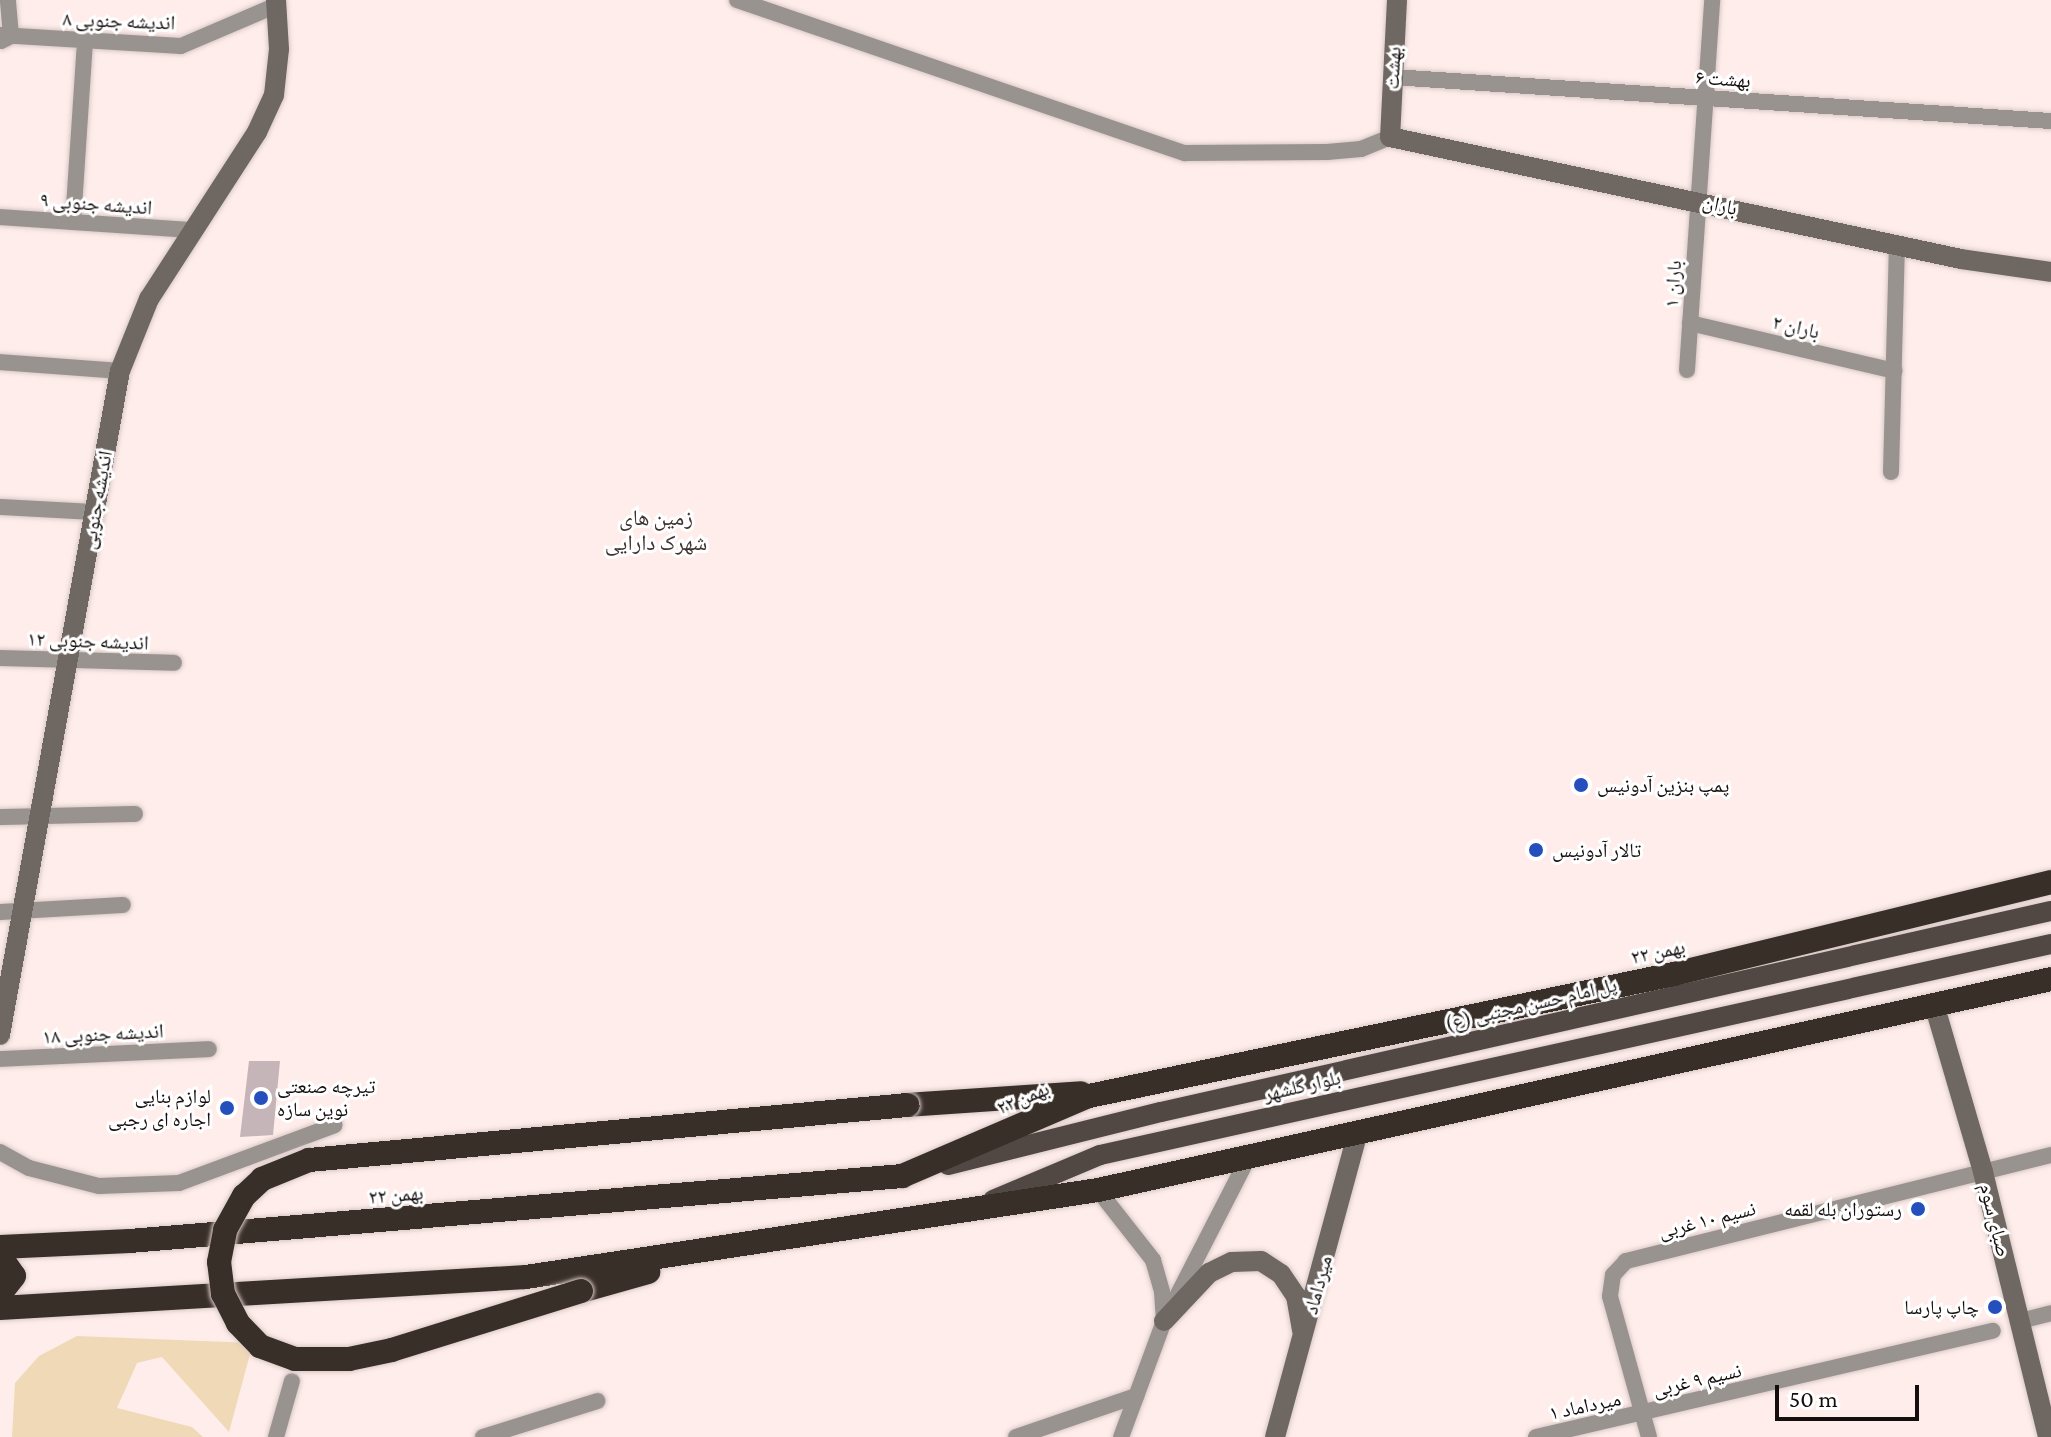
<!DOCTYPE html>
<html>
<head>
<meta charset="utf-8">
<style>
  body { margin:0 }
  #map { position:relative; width:2051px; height:1437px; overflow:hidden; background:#feedea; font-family:"Crimson Pro","Noto Naskh Arabic",serif }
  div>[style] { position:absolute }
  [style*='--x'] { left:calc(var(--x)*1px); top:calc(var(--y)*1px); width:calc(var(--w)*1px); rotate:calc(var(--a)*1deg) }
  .green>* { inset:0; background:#f0d9b6 }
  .building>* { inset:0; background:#c5b5b9 }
  .roads { filter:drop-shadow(0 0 2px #d9c9c7) drop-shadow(0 0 2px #d9c9c7) }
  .street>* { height:16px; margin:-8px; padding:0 8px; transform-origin:8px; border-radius:8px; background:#999390 }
  .secondary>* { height:20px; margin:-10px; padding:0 10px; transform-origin:10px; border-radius:10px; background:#6f6762 }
  .primary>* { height:20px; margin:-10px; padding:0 10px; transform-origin:10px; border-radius:10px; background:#524843 }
  .highway>* { height:24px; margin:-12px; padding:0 12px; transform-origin:12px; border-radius:12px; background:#392f29 }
  .bridges { filter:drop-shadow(0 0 2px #d9c9c7) drop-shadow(0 0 2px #d9c9c7) }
  .highway-bridge>* { height:24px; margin:-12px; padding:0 12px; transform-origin:12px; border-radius:12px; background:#392f29 }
  .dots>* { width:22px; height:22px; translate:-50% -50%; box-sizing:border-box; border:4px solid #fff; border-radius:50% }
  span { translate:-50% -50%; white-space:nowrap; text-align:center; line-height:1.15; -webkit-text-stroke:6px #fff; paint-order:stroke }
  .street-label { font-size:20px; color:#140e0e }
  .poi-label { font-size:20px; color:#140e0e }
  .left { translate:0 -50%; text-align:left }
  .right { translate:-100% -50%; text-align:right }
  .neighbourhood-label { font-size:22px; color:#3f3331 }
  .scale { position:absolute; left:1775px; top:1385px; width:144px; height:36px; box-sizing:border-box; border:4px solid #140e0e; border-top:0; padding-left:10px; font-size:24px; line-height:28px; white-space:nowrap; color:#140e0e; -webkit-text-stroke:6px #fff; paint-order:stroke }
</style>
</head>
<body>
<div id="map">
  <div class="green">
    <div style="clip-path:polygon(77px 1336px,253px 1343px,229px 1432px,162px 1357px,137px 1363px,117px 1408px,192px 1427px,203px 1437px,12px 1437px,15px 1383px,39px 1356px)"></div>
  </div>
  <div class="building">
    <div style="clip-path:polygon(249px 1061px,280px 1061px,273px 1135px,240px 1137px)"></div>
  </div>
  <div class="roads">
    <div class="street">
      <div style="--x:737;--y:0;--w:473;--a:18.9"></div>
      <div style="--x:1185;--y:153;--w:142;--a:-0.4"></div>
      <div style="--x:1327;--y:152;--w:34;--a:-5"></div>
      <div style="--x:1361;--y:149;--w:31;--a:-22"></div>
      <div style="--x:0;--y:35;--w:181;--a:3.5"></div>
      <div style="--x:181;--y:46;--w:104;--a:-23.1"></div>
      <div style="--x:1;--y:41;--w:11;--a:-27"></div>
      <div style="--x:11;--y:36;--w:36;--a:-95"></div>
      <div style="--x:1393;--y:77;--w:659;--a:3.83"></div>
      <div style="--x:0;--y:217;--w:190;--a:3.9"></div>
      <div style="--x:73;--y:222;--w:182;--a:-86.2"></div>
      <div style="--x:1690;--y:323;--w:210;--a:13.2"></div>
      <div style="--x:0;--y:362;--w:120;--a:4.3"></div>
      <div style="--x:1687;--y:370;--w:371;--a:-86.1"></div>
      <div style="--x:1891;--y:472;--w:227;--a:-88.5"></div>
      <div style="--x:0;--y:507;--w:95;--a:3"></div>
      <div style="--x:0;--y:658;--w:174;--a:1.6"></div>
      <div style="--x:0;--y:817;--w:135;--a:-1.3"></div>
      <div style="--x:0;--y:912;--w:123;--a:-3.3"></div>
      <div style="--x:0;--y:1059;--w:209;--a:-2.7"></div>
      <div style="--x:0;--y:1152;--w:33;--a:29"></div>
      <div style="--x:29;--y:1168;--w:72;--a:14.4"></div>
      <div style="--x:99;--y:1186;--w:80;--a:-2.1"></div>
      <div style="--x:179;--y:1183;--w:166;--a:-20.4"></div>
      <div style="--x:1098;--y:1190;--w:89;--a:51.8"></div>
      <div style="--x:1153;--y:1260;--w:33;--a:74"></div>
      <div style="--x:1162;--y:1292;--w:29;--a:86"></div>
      <div style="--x:1164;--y:1321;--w:124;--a:110.3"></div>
      <div style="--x:1172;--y:1306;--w:166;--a:-62.8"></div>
      <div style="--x:2020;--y:1321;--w:32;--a:-14"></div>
      <div style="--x:276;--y:1437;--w:58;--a:-74.1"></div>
      <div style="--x:483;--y:1437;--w:120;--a:-17.5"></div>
      <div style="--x:1016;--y:1437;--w:127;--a:-18.9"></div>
      <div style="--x:1536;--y:1437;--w:469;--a:-13.1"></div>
      <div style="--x:1649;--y:1437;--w:146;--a:-105.5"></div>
      <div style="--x:1610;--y:1296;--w:21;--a:-82"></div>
      <div style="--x:1613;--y:1275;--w:19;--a:-47"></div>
      <div style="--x:1626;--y:1261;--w:438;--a:-14"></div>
    </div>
    <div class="secondary">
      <div style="--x:1397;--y:0;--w:137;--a:92.9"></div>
      <div style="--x:1390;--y:137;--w:584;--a:12.06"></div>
      <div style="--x:1961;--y:259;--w:91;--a:8.2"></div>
      <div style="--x:1934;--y:1004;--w:175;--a:73.7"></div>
      <div style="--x:1983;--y:1172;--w:273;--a:76.2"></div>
      <div style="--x:0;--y:1035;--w:675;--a:-79.76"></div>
      <div style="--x:120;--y:371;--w:78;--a:-68.1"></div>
      <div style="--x:149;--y:299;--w:199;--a:-57.1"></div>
      <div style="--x:257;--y:132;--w:41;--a:-65.3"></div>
      <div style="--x:274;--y:95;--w:46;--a:-83.8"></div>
      <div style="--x:279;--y:49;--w:49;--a:-93.5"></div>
      <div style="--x:1164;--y:1321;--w:66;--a:-46.8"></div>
      <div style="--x:1209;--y:1273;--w:25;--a:-26"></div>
      <div style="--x:1232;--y:1262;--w:29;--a:-2"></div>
      <div style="--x:1261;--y:1261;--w:24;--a:33"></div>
      <div style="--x:1281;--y:1274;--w:27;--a:56"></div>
      <div style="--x:1296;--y:1296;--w:35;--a:80"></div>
      <div style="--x:1275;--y:1437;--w:316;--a:-74.8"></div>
    </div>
    <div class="primary">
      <div style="--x:948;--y:1165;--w:219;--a:-14"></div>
      <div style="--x:1161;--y:1112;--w:912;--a:-12.73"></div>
      <div style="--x:993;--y:1200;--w:116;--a:-22.8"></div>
      <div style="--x:1100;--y:1155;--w:974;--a:-12.51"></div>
    </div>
    <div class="highway">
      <div style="--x:907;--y:1105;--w:174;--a:-3.9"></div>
      <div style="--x:0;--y:1247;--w:130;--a:-2.6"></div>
      <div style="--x:130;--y:1241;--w:775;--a:-4.81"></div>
      <div style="--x:902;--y:1176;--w:203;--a:-23.2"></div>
      <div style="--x:1089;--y:1096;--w:598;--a:-11.78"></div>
      <div style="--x:1674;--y:974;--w:388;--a:-13.7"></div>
      <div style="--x:0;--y:1256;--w:24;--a:55"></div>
      <div style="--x:14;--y:1276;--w:23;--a:128"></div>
      <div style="--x:581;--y:1291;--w:70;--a:-15.8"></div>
      <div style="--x:0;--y:1308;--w:527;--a:-3.37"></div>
      <div style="--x:526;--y:1277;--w:579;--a:-8.65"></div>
      <div style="--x:1098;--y:1190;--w:976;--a:-12.48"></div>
    </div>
  </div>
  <div class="bridges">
    <div class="highway-bridge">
      <div style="--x:581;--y:1291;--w:198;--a:162.7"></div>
      <div style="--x:392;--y:1350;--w:44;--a:168.2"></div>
      <div style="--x:349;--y:1359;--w:54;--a:180"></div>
      <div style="--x:295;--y:1359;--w:37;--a:-160"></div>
      <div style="--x:260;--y:1346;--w:32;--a:-134"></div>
      <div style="--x:238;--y:1323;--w:33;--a:-117"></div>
      <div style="--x:223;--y:1294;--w:32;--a:-97"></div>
      <div style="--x:219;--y:1262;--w:33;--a:-79"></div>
      <div style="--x:225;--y:1230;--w:39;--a:-61"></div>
      <div style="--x:244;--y:1196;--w:25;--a:-43"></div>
      <div style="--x:262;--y:1179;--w:51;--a:-22"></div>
      <div style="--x:309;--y:1160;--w:601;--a:-5.25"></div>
    </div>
  </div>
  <div class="dots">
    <div style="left:1581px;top:785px;background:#254fbd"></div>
    <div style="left:1536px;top:850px;background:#254fbd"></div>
    <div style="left:261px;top:1098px;background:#254fbd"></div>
    <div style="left:227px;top:1108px;background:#254fbd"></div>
    <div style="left:1918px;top:1209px;background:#254fbd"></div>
    <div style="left:1995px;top:1307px;background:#254fbd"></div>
  </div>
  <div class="street-label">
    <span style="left:119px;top:21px;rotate:2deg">اندیشه جنوبی ۸</span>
    <span style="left:1393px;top:68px;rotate:-87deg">بهشت</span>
    <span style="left:1723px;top:79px;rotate:4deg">بهشت ۶</span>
    <span style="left:96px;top:204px;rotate:4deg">اندیشه جنوبی ۹</span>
    <span style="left:1720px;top:205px;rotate:13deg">باران</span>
    <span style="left:1673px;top:284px;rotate:-86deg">باران ۱</span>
    <span style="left:1796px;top:327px;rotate:13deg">باران ۲</span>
    <span style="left:97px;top:500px;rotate:-80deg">اندیشه جنوبی</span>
    <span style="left:88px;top:641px;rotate:2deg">اندیشه جنوبی ۱۲</span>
    <span style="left:1658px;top:952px;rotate:-12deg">۲۲ بهمن</span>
    <span style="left:1531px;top:1004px;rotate:-13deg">پل امام حسن مجتبی (ع)</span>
    <span style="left:103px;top:1034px;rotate:-3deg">اندیشه جنوبی ۱۸</span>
    <span style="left:1302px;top:1086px;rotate:-13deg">بلوار گلشهر</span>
    <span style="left:1023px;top:1098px;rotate:-23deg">۲۲ بهمن</span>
    <span style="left:396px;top:1195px;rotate:-5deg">۲۲ بهمن</span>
    <span style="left:1707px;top:1220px;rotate:-14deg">نسیم ۱۰ غربی</span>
    <span style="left:1995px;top:1220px;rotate:76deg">صبای سوم</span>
    <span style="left:1318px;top:1285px;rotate:-75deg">میرداماد</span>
    <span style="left:1697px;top:1380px;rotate:-13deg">نسیم ۹ غربی</span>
    <span style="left:1585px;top:1406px;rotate:-12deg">میرداماد ۱</span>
  </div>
  <div class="poi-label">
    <span class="left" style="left:1597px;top:785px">پمپ بنزین آدونیس</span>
    <span class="left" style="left:1552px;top:850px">تالار آدونیس</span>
    <span class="left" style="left:277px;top:1098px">تیرچه صنعتی<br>نوین سازه</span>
    <span class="right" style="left:211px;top:1108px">لوازم بنایی<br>اجاره ای رجبی</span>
    <span class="right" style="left:1902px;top:1209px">رستوران بله لقمه</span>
    <span class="right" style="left:1979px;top:1307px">چاپ پارسا</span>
  </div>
  <div class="neighbourhood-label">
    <span style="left:656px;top:530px">زمین های<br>شهرک دارایی</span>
  </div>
  <div class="scale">50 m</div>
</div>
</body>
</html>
